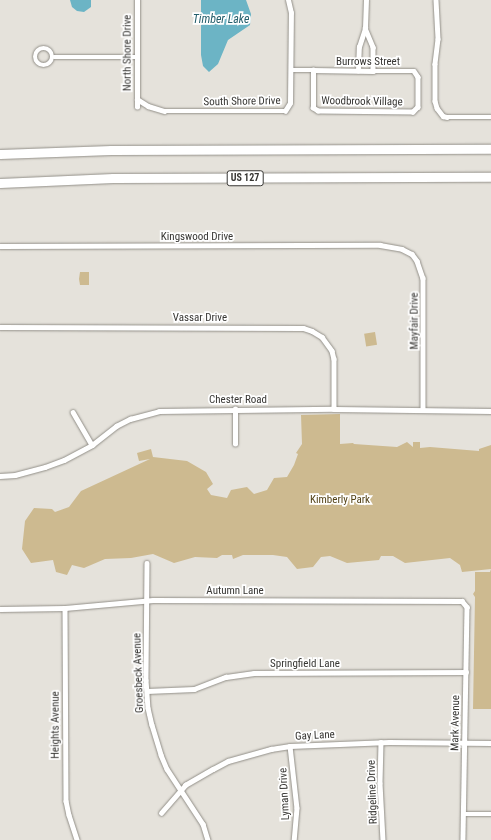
<!DOCTYPE html>
<html>
<head>
<meta charset="utf-8">
<style>
  body { margin:0 }
  #map { position:relative; width:491px; height:840px; overflow:hidden; background:#e5e2db; font-family:"Roboto Condensed",sans-serif }
  div>[style] { position:absolute }
  [style*='--x'] { left:calc(var(--x)*1px); top:calc(var(--y)*1px); width:calc(var(--w)*1px); rotate:calc(var(--a)*1deg) }
  .green>* { inset:0; background:#cdba90; transform-origin:0 0 }
  .water>* { inset:0; background:#6cb4c5 }
  .roads { filter:drop-shadow(0 0 1px #928f88) drop-shadow(0 0 1px #928f88) }
  .street>* { height:4.5px; margin:-2.25px; padding:0 2.25px; transform-origin:2.25px; border-radius:2.25px; background:#fff }
  .street>.ring { margin:-2.25px; padding:0; box-sizing:content-box; background:none; border:4.5px solid #fff; border-radius:50% }
  .highway>* { height:9px; margin:-4.5px; padding:0 4.5px; transform-origin:4.5px; border-radius:4.5px; background:#fff }
  span { translate:-50% -50%; white-space:nowrap; text-align:center; line-height:1.15; -webkit-text-stroke:3.5px #fff; paint-order:stroke }
  .shield-label span { padding:1px 3px; background:#fff; border:1px solid; border-radius:3px; -webkit-text-stroke-width:0 }
  .shield-label { font-size:10px; color:#373633; font-weight:700 }
  .street-label { font-size:11px; color:#373633 }
  .park-label { font-size:11px; color:#534217 }
  .water-label { font-size:12px; color:#245f6c; font-style:italic }
</style>
</head>
<body>
<div id="map">
  <div class="green">
    <div style="clip-path:polygon(80px 272px,89px 272px,89px 285px,80px 285px,79px 279px)"></div>
    <div style="left:375px;top:332px;width:13px;height:11px;rotate:81deg"></div>
    <div style="clip-path:polygon(340px 414px,340px 444px,353px 443px,354px 444px,397px 447px,407px 442px,413px 447px,413px 442px,420px 442px,420px 448px,430px 447px,479px 451px,479px 449px,491px 445px,491px 569px,462px 572px,460px 565px,450px 558px,405px 563px,393px 556px,381px 556px,379px 560px,347px 563px,330px 556px,321px 557px,313px 567px,297px 569px,287px 557px,273px 555px,243px 555px,233px 559px,232px 555px,222px 555px,217px 558px,195px 557px,174px 563px,153px 554px,131px 558px,105px 559px,84px 568px,72px 565px,67px 575px,56px 572px,53px 560px,31px 563px,22px 549px,25px 521px,34px 508px,52px 509px,55px 512px,69px 507px,81px 491px,150px 459px,139px 461px,137px 453px,151px 449px,153px 457px,187px 461px,206px 472px,213px 484px,207px 489px,211px 495px,227px 498px,231px 490px,247px 487px,254px 494px,267px 490px,274px 478px,287px 477px,294px 465px,298px 454px,296px 453px,302px 444px,301px 415px)"></div>
    <div style="clip-path:polygon(491px 569px,491px 709px,473px 709px,475px 597px,473px 594px,475px 591px,475px 572px,490px 572px)"></div>
  </div>
  <div class="water">
    <div style="clip-path:polygon(70px 0,91px 0,91px 7px,84px 12px,77px 11px,72px 7px)"></div>
    <div style="clip-path:polygon(201px 0,246px 0,251px 14px,250px 25px,228px 40px,218px 64px,209px 72px,203px 66px,201px 55px)"></div>
  </div>
  <div class="roads">
    <div class="street">
      <div style="--x:436;--y:0;--w:39;--a:87"></div>
      <div style="--x:438;--y:39;--w:25;--a:97"></div>
      <div style="--x:435;--y:64;--w:37;--a:90"></div>
      <div style="--x:435;--y:101;--w:7;--a:74"></div>
      <div style="--x:437;--y:108;--w:10;--a:53"></div>
      <div style="--x:443;--y:116;--w:4;--a:14"></div>
      <div style="--x:447;--y:117;--w:44;--a:0"></div>
      <div style="--x:365;--y:28;--w:21;--a:67"></div>
      <div style="--x:373;--y:47;--w:24;--a:90"></div>
      <div class="ring" style="left:35px;top:48px;width:13.5px;height:13.5px"></div>
      <div style="--x:54;--y:57;--w:83;--a:0"></div>
      <div style="--x:291;--y:70;--w:22;--a:0"></div>
      <div style="--x:313;--y:70;--w:60;--a:1"></div>
      <div style="--x:373;--y:71;--w:41;--a:0"></div>
      <div style="--x:414;--y:71;--w:7;--a:56"></div>
      <div style="--x:418;--y:77;--w:30;--a:90"></div>
      <div style="--x:418;--y:107;--w:7;--a:135"></div>
      <div style="--x:413;--y:112;--w:95;--a:-179.4"></div>
      <div style="--x:318;--y:111;--w:6;--a:-149"></div>
      <div style="--x:313;--y:108;--w:38;--a:-90"></div>
      <div style="--x:358;--y:71;--w:24;--a:-88"></div>
      <div style="--x:359;--y:47;--w:20;--a:-72"></div>
      <div style="--x:365;--y:28;--w:28;--a:-88"></div>
      <div style="--x:137;--y:99;--w:13;--a:32"></div>
      <div style="--x:148;--y:106;--w:17;--a:17"></div>
      <div style="--x:164;--y:111;--w:121;--a:0"></div>
      <div style="--x:285;--y:111;--w:9;--a:-58"></div>
      <div style="--x:290;--y:103;--w:90;--a:-89.4"></div>
      <div style="--x:291;--y:13;--w:13;--a:-103"></div>
      <div style="--x:137;--y:107;--w:107;--a:-90"></div>
      <div style="--x:0;--y:246;--w:380;--a:-0.2"></div>
      <div style="--x:380;--y:245;--w:22;--a:10"></div>
      <div style="--x:402;--y:249;--w:11;--a:27"></div>
      <div style="--x:412;--y:254;--w:9;--a:54"></div>
      <div style="--x:417;--y:261;--w:18;--a:71"></div>
      <div style="--x:423;--y:278;--w:131;--a:90"></div>
      <div style="--x:0;--y:327;--w:303;--a:0.2"></div>
      <div style="--x:303;--y:328;--w:9;--a:18"></div>
      <div style="--x:312;--y:331;--w:12;--a:31"></div>
      <div style="--x:322;--y:337;--w:17;--a:54"></div>
      <div style="--x:332;--y:351;--w:8;--a:76"></div>
      <div style="--x:334;--y:359;--w:50;--a:90"></div>
      <div style="--x:73;--y:412;--w:38;--a:60"></div>
      <div style="--x:235;--y:444;--w:35;--a:-90"></div>
      <div style="--x:0;--y:476;--w:15;--a:-4"></div>
      <div style="--x:15;--y:475;--w:31;--a:-15"></div>
      <div style="--x:45;--y:467;--w:20;--a:-20"></div>
      <div style="--x:64;--y:460;--w:32;--a:-28"></div>
      <div style="--x:92;--y:445;--w:31;--a:-38"></div>
      <div style="--x:116;--y:426;--w:16;--a:-27"></div>
      <div style="--x:130;--y:419;--w:30;--a:-15"></div>
      <div style="--x:159;--y:411;--w:175;--a:-0.7"></div>
      <div style="--x:334;--y:409;--w:157;--a:0.7"></div>
      <div style="--x:147;--y:563;--w:117;--a:90.5"></div>
      <div style="--x:146;--y:680;--w:28;--a:86"></div>
      <div style="--x:148;--y:708;--w:17;--a:77"></div>
      <div style="--x:152;--y:725;--w:31;--a:73"></div>
      <div style="--x:161;--y:755;--w:15;--a:67"></div>
      <div style="--x:167;--y:769;--w:66;--a:56.8"></div>
      <div style="--x:203;--y:824;--w:17;--a:73"></div>
      <div style="--x:65;--y:608;--w:193;--a:89.7"></div>
      <div style="--x:66;--y:801;--w:14;--a:78"></div>
      <div style="--x:69;--y:815;--w:26;--a:72"></div>
      <div style="--x:0;--y:609;--w:65;--a:-0.9"></div>
      <div style="--x:65;--y:608;--w:88;--a:-5.2"></div>
      <div style="--x:153;--y:600;--w:309;--a:0.2"></div>
      <div style="--x:462;--y:601;--w:8;--a:50"></div>
      <div style="--x:467;--y:607;--w:233;--a:91"></div>
      <div style="--x:147;--y:691;--w:47;--a:-2.4"></div>
      <div style="--x:194;--y:689;--w:34;--a:-21"></div>
      <div style="--x:226;--y:677;--w:28;--a:-8"></div>
      <div style="--x:254;--y:673;--w:212;--a:-0.3"></div>
      <div style="--x:381;--y:742;--w:41;--a:91.4"></div>
      <div style="--x:380;--y:783;--w:57;--a:87"></div>
      <div style="--x:290;--y:746;--w:62;--a:83.6"></div>
      <div style="--x:297;--y:808;--w:32;--a:95"></div>
      <div style="--x:161;--y:813;--w:37;--a:-49"></div>
      <div style="--x:185;--y:785;--w:32;--a:-30"></div>
      <div style="--x:213;--y:769;--w:17;--a:-28"></div>
      <div style="--x:228;--y:761;--w:45;--a:-15.6"></div>
      <div style="--x:271;--y:749;--w:19;--a:-9"></div>
      <div style="--x:290;--y:746;--w:99;--a:-2.3"></div>
      <div style="--x:389;--y:742;--w:102;--a:0.6"></div>
      <div style="--x:464;--y:814;--w:27;--a:0"></div>
    </div>
    <div class="highway">
      <div style="--x:0;--y:154;--w:111;--a:-2.1"></div>
      <div style="--x:111;--y:150;--w:380;--a:-0.2"></div>
      <div style="--x:0;--y:183;--w:113;--a:-2.5"></div>
      <div style="--x:113;--y:178;--w:378;--a:-0.2"></div>
    </div>
  </div>
  <div class="shield-label">
    <span style="left:245px;top:178px">US 127</span>
  </div>
  <div class="street-label">
    <span style="left:128px;top:53px;rotate:-90deg">North Shore Drive</span>
    <span style="left:368px;top:62px">Burrows Street</span>
    <span style="left:242px;top:102px;rotate:-1deg">South Shore Drive</span>
    <span style="left:362px;top:102px;rotate:1deg">Woodbrook Village</span>
    <span style="left:197px;top:237px">Kingswood Drive</span>
    <span style="left:200px;top:318px">Vassar Drive</span>
    <span style="left:415px;top:321px;rotate:-90deg">Mayfair Drive</span>
    <span style="left:238px;top:400px">Chester Road</span>
    <span style="left:235px;top:591px">Autumn Lane</span>
    <span style="left:305px;top:664px">Springfield Lane</span>
    <span style="left:139px;top:673px;rotate:-92deg">Groesbeck Avenue</span>
    <span style="left:456px;top:723px;rotate:-89deg">Mark Avenue</span>
    <span style="left:56px;top:725px;rotate:-90deg">Heights Avenue</span>
    <span style="left:315px;top:736px;rotate:-3deg">Gay Lane</span>
    <span style="left:373px;top:792px;rotate:-92deg">Ridgeline Drive</span>
    <span style="left:285px;top:794px;rotate:-93deg">Lyman Drive</span>
  </div>
  <div class="park-label">
    <span style="left:340px;top:500px">Kimberly Park</span>
  </div>
  <div class="water-label">
    <span style="left:221px;top:20px">Timber Lake</span>
  </div>
</div>
</body>
</html>
